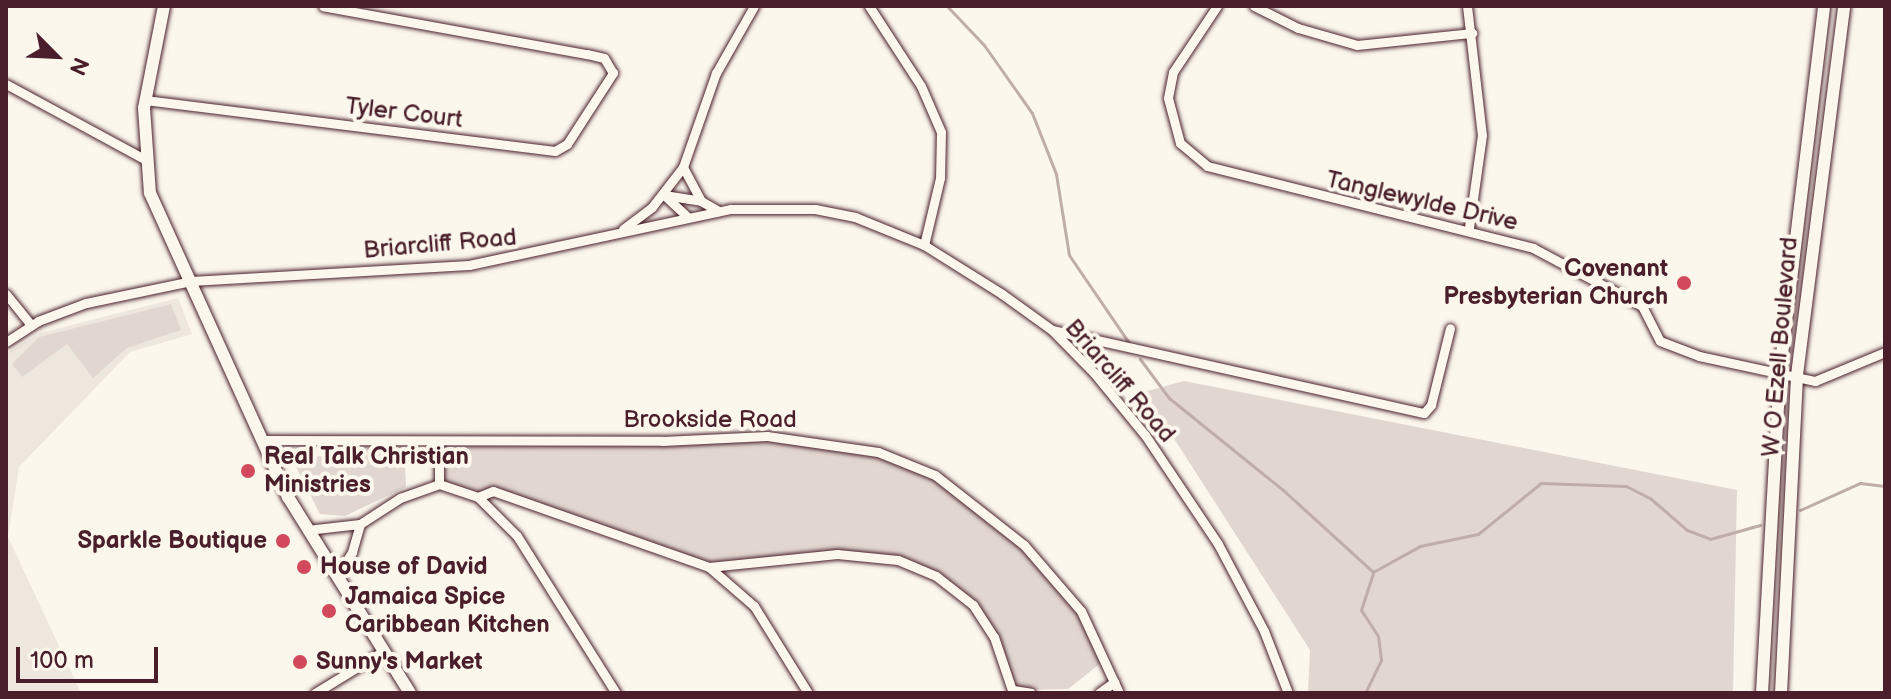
<!DOCTYPE html>
<html>
<head>
<meta charset="utf-8">
<style>
  body { margin:0 }
  #map { position:relative; width:1891px; height:699px; overflow:hidden; background:#fbf7ec; font-family:"Balsamiq Sans",sans-serif }
  div>[style] { position:absolute }
  [style*='--x'] { left:calc(var(--x)*1px); top:calc(var(--y)*1px); width:calc(var(--w)*1px); rotate:calc(var(--a)*1deg) }
  .built>* { inset:0; background:#eee7de }
  .green>* { inset:0; background:#e2d7d0 }
  .stream>* { height:3px; margin:-1.5px; padding:0 1.5px; transform-origin:1.5px; border-radius:1.5px; background:#bfadaa }
  .roads { filter:drop-shadow(0 0 2px #4a1f2b) drop-shadow(0 0 2px #4a1f2b) }
  .minor>* { height:9px; margin:-4.5px; padding:0 4.5px; transform-origin:4.5px; border-radius:4.5px; background:#fbf7ec }
  .major>* { height:12px; margin:-6px; padding:0 6px; transform-origin:6px; border-radius:6px; background:#fbf7ec }
  .dots>* { width:22px; height:22px; translate:-50% -50%; box-sizing:border-box; border:4px solid #fbf7ec; border-radius:50% }
  span { translate:-50% -50%; white-space:nowrap; text-align:center; line-height:1.15; -webkit-text-stroke:8px #fbf7ec; paint-order:stroke }
  .street-label { font-size:24px; color:#4a1f2b }
  .poi-label { font-size:24px; color:#4a1f2b; font-weight:700 }
  .right { translate:-100% -50%; text-align:right }
  .left { translate:0 -50%; text-align:left }
  .frame { position:absolute; inset:0; border:8px solid #4a1f2b; pointer-events:none }
  .north { position:absolute; left:16px; top:16px; width:80px; height:80px; -webkit-text-stroke:6px #fbf7ec; paint-order:stroke; rotate:114deg; font-size:22px; font-weight:700; line-height:32px; text-align:center; color:#4a1f2b }
  .north::after { content:''; display:block; margin:auto; width:28px; height:36px; background:#4a1f2b; clip-path:polygon(50% 0,100% 100%,50% 72%,0 100%) }
  .scale { position:absolute; left:16px; top:647px; width:142px; height:36px; box-sizing:border-box; border:4px solid #4a1f2b; border-top:0; padding-left:10px; font-size:24px; line-height:28px; white-space:nowrap; color:#4a1f2b; -webkit-text-stroke:6px #fbf7ec; paint-order:stroke }
</style>
</head>
<body>
<div id="map">
  <div class="built">
    <div style="clip-path:polygon(178px 298px,192px 334px,130px 352px,19px 467px,8px 537px,81px 693px,6px 693px,6px 353px,40px 333px)"></div>
  </div>
  <div class="green">
    <div style="clip-path:polygon(171px 304px,181px 330px,127px 348px,93px 378px,67px 344px,22px 377px,12px 364px,39px 337px)"></div>
    <div style="clip-path:polygon(1184px 381px,1737px 490px,1733px 693px,1308px 693px,1310px 650px,1144px 392px)"></div>
    <div style="clip-path:polygon(767px 436px,853px 445px,935px 475px,1002px 525px,1063px 588px,1106px 659px,1068px 689px,1013px 690px,983px 617px,936px 576px,888px 557px,709px 567px,493px 491px,478px 497px,439px 484px,439px 441px)"></div>
    <div style="clip-path:polygon(404px 445px,406px 487px,345px 516px,320px 514px,291px 457px,332px 456px,333px 447px)"></div>
  </div>
  <div class="stream">
    <div style="--x:947;--y:6;--w:54;--a:46.5"></div>
    <div style="--x:984;--y:45;--w:83;--a:54.8"></div>
    <div style="--x:1032;--y:113;--w:66;--a:68.5"></div>
    <div style="--x:1056;--y:174;--w:82;--a:80.9"></div>
    <div style="--x:1069;--y:255;--w:107;--a:55.7"></div>
    <div style="--x:1140;--y:359;--w:49;--a:53.4"></div>
    <div style="--x:1169;--y:398;--w:146;--a:38.9"></div>
    <div style="--x:1283;--y:490;--w:122;--a:42.3"></div>
    <div style="--x:1800;--y:510;--w:66;--a:-24.2"></div>
    <div style="--x:1860;--y:483;--w:25;--a:7"></div>
    <div style="--x:1365;--y:693;--w:37;--a:-64"></div>
    <div style="--x:1381;--y:660;--w:24;--a:-97"></div>
    <div style="--x:1378;--y:636;--w:31;--a:-123"></div>
    <div style="--x:1361;--y:610;--w:40;--a:-72"></div>
    <div style="--x:1373;--y:572;--w:54;--a:-29"></div>
    <div style="--x:1420;--y:546;--w:59;--a:-11.7"></div>
    <div style="--x:1478;--y:534;--w:81;--a:-39"></div>
    <div style="--x:1541;--y:483;--w:85;--a:2"></div>
    <div style="--x:1626;--y:486;--w:27;--a:27"></div>
    <div style="--x:1650;--y:498;--w:49;--a:40.9"></div>
    <div style="--x:1687;--y:530;--w:25;--a:21"></div>
    <div style="--x:1710;--y:539;--w:52;--a:-15.6"></div>
  </div>
  <div class="roads">
    <div class="minor">
      <div style="--x:869;--y:6;--w:95;--a:57"></div>
      <div style="--x:921;--y:86;--w:50;--a:66.5"></div>
      <div style="--x:941;--y:132;--w:46;--a:91.2"></div>
      <div style="--x:940;--y:178;--w:69;--a:103.4"></div>
      <div style="--x:1217;--y:6;--w:79;--a:123.7"></div>
      <div style="--x:1173;--y:72;--w:26;--a:101"></div>
      <div style="--x:1168;--y:98;--w:47;--a:75.1"></div>
      <div style="--x:1180;--y:143;--w:35;--a:40"></div>
      <div style="--x:1207;--y:166;--w:336;--a:14.1"></div>
      <div style="--x:1533;--y:248;--w:123;--a:28"></div>
      <div style="--x:1642;--y:306;--w:39;--a:63"></div>
      <div style="--x:1660;--y:341;--w:42;--a:21"></div>
      <div style="--x:1699;--y:356;--w:119;--a:12.2"></div>
      <div style="--x:1815;--y:381;--w:76;--a:-22.5"></div>
      <div style="--x:1254;--y:6;--w:49;--a:26.6"></div>
      <div style="--x:1298;--y:28;--w:61;--a:16.1"></div>
      <div style="--x:1357;--y:45;--w:116;--a:-6"></div>
      <div style="--x:1467;--y:6;--w:130;--a:83.4"></div>
      <div style="--x:1482;--y:135;--w:94;--a:98"></div>
      <div style="--x:6;--y:84;--w:157;--a:28.5"></div>
      <div style="--x:145;--y:100;--w:413;--a:7.1"></div>
      <div style="--x:555;--y:151;--w:14;--a:-30"></div>
      <div style="--x:567;--y:144;--w:85;--a:-57.1"></div>
      <div style="--x:613;--y:73;--w:17;--a:-121"></div>
      <div style="--x:604;--y:58;--w:18;--a:-167"></div>
      <div style="--x:586;--y:54;--w:267;--a:-169.7"></div>
      <div style="--x:683;--y:167;--w:38;--a:62"></div>
      <div style="--x:664;--y:195;--w:37;--a:9"></div>
      <div style="--x:701;--y:201;--w:20;--a:30"></div>
      <div style="--x:664;--y:195;--w:33;--a:43"></div>
      <div style="--x:623;--y:229;--w:36;--a:-37"></div>
      <div style="--x:652;--y:207;--w:51;--a:-52.2"></div>
      <div style="--x:683;--y:167;--w:100;--a:-70.7"></div>
      <div style="--x:716;--y:73;--w:77;--a:-60.4"></div>
      <div style="--x:6;--y:294;--w:40;--a:51"></div>
      <div style="--x:1052;--y:330;--w:381;--a:12.6"></div>
      <div style="--x:1424;--y:413;--w:11;--a:-49"></div>
      <div style="--x:1431;--y:405;--w:79;--a:-76.1"></div>
      <div style="--x:6;--y:342;--w:38;--a:-33"></div>
      <div style="--x:38;--y:321;--w:51;--a:-20.6"></div>
      <div style="--x:86;--y:303;--w:107;--a:-11.8"></div>
      <div style="--x:191;--y:281;--w:278;--a:-3.3"></div>
      <div style="--x:469;--y:265;--w:268;--a:-12.1"></div>
      <div style="--x:731;--y:209;--w:84;--a:0"></div>
      <div style="--x:815;--y:209;--w:41;--a:11.3"></div>
      <div style="--x:855;--y:217;--w:74;--a:22.1"></div>
      <div style="--x:924;--y:245;--w:92;--a:32.1"></div>
      <div style="--x:1002;--y:294;--w:62;--a:35.8"></div>
      <div style="--x:1052;--y:330;--w:60;--a:45.7"></div>
      <div style="--x:1094;--y:373;--w:80;--a:50.6"></div>
      <div style="--x:1145;--y:435;--w:131;--a:56.2"></div>
      <div style="--x:1218;--y:544;--w:98;--a:62.1"></div>
      <div style="--x:1264;--y:631;--w:66;--a:68.8"></div>
      <div style="--x:261;--y:440;--w:401;--a:0.1"></div>
      <div style="--x:662;--y:441;--w:105;--a:-2.7"></div>
      <div style="--x:767;--y:436;--w:112;--a:8.2"></div>
      <div style="--x:878;--y:452;--w:61;--a:22"></div>
      <div style="--x:935;--y:475;--w:113;--a:38.2"></div>
      <div style="--x:1024;--y:545;--w:87;--a:49.2"></div>
      <div style="--x:1081;--y:611;--w:90;--a:65.1"></div>
      <div style="--x:439;--y:484;--w:43;--a:-90"></div>
      <div style="--x:478;--y:497;--w:16;--a:-22"></div>
      <div style="--x:493;--y:491;--w:229;--a:19.4"></div>
      <div style="--x:709;--y:567;--w:129;--a:-5.8"></div>
      <div style="--x:837;--y:554;--w:61;--a:5.6"></div>
      <div style="--x:898;--y:560;--w:41;--a:22.8"></div>
      <div style="--x:936;--y:576;--w:47;--a:38.1"></div>
      <div style="--x:973;--y:605;--w:38;--a:57"></div>
      <div style="--x:994;--y:637;--w:59;--a:71.3"></div>
      <div style="--x:307;--y:530;--w:53;--a:-6.5"></div>
      <div style="--x:360;--y:524;--w:48;--a:-33"></div>
      <div style="--x:400;--y:498;--w:41;--a:-19.7"></div>
      <div style="--x:439;--y:484;--w:41;--a:18.4"></div>
      <div style="--x:478;--y:497;--w:55;--a:45"></div>
      <div style="--x:517;--y:536;--w:186;--a:57.8"></div>
      <div style="--x:709;--y:567;--w:60;--a:40.9"></div>
      <div style="--x:754;--y:606;--w:102;--a:58.2"></div>
      <div style="--x:336;--y:576;--w:29;--a:-56"></div>
      <div style="--x:352;--y:552;--w:29;--a:-74"></div>
      <div style="--x:1013;--y:690;--w:18;--a:9"></div>
      <div style="--x:315;--y:693;--w:79;--a:-31.5"></div>
      <div style="--x:1099;--y:693;--w:19;--a:-36"></div>
    </div>
    <div class="major">
      <div style="--x:164;--y:6;--w:104;--a:101.1"></div>
      <div style="--x:144;--y:108;--w:85;--a:86"></div>
      <div style="--x:150;--y:193;--w:334;--a:65.6"></div>
      <div style="--x:288;--y:497;--w:231;--a:58.1"></div>
      <div style="--x:1762;--y:693;--w:323;--a:-86.8"></div>
      <div style="--x:1780;--y:371;--w:368;--a:-83.1"></div>
      <div style="--x:1781;--y:693;--w:318;--a:-87.1"></div>
      <div style="--x:1797;--y:375;--w:372;--a:-82.7"></div>
    </div>
  </div>
  <div class="dots">
    <div style="left:1684px;top:283px;background:#d1495b"></div>
    <div style="left:248px;top:471px;background:#d1495b"></div>
    <div style="left:283px;top:541px;background:#d1495b"></div>
    <div style="left:304px;top:567px;background:#d1495b"></div>
    <div style="left:329px;top:611px;background:#d1495b"></div>
    <div style="left:300px;top:662px;background:#d1495b"></div>
  </div>
  <div class="street-label">
    <span style="left:404px;top:113px;rotate:7deg">Tyler Court</span>
    <span style="left:1422px;top:201px;rotate:13deg">Tanglewylde Drive</span>
    <span style="left:440px;top:244px;rotate:-5deg">Briarcliff Road</span>
    <span style="left:1780px;top:347px;rotate:-85deg">W O Ezell Boulevard</span>
    <span style="left:1120px;top:381px;rotate:49deg">Briarcliff Road</span>
    <span style="left:710px;top:420px">Brookside Road</span>
  </div>
  <div class="poi-label">
    <span class="right" style="left:1668px;top:283px">Covenant<br>Presbyterian Church</span>
    <span class="left" style="left:264px;top:471px">Real Talk Christian<br>Ministries</span>
    <span class="right" style="left:267px;top:541px">Sparkle Boutique</span>
    <span class="left" style="left:320px;top:567px">House of David</span>
    <span class="left" style="left:345px;top:611px">Jamaica Spice<br>Caribbean Kitchen</span>
    <span class="left" style="left:316px;top:662px">Sunny's Market</span>
  </div>
  <div class="frame"></div>
  <div class="north">N</div>
  <div class="scale">100 m</div>
</div>
</body>
</html>
